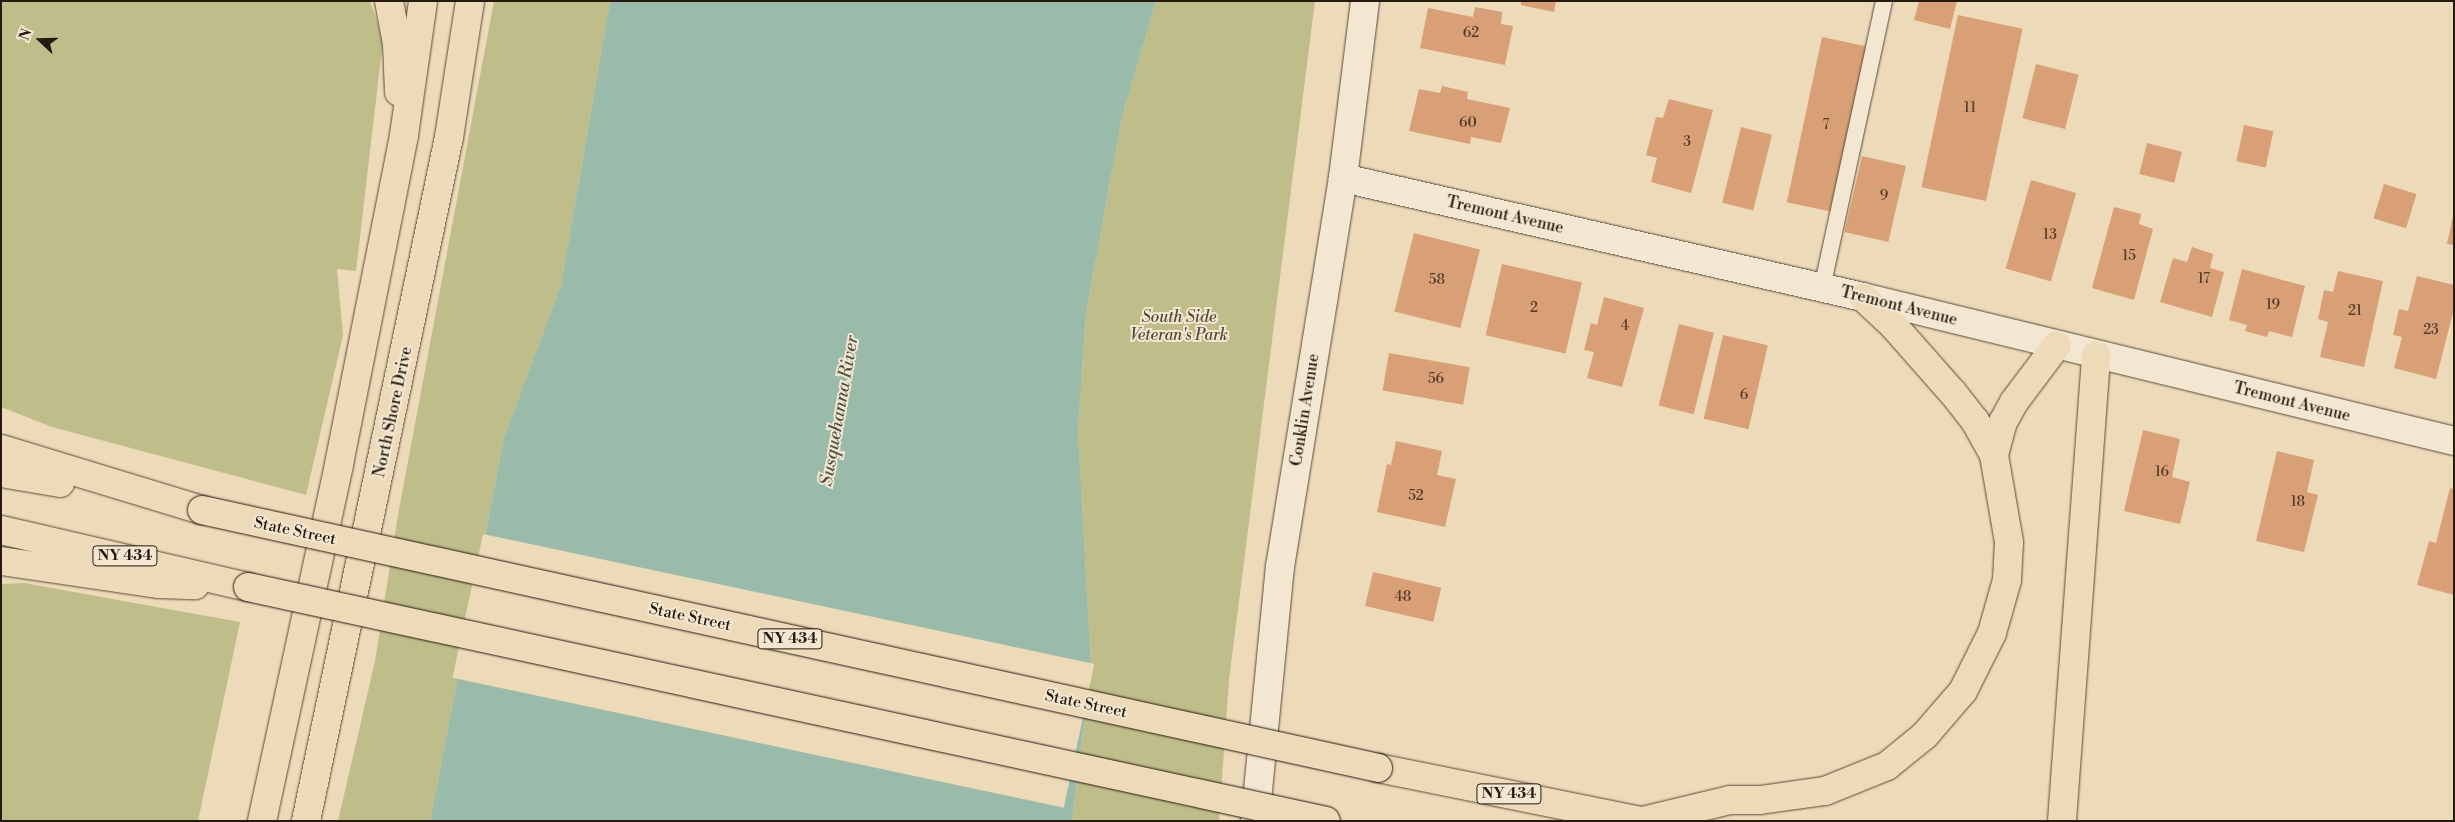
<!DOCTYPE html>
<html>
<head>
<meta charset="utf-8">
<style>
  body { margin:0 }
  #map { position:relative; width:2455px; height:822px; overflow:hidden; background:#eddab9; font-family:"Libre Bodoni",serif }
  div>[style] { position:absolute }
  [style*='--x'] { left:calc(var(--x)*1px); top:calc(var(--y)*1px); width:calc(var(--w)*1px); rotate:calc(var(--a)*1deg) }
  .green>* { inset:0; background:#bfbd8a }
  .water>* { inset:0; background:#9abba9 }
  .pier>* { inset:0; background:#eddab9; transform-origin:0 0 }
  .building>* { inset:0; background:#d9a077; transform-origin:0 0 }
  .roads { filter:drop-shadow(0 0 1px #584939) drop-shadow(0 0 1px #584939) }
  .lane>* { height:16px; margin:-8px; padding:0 8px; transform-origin:8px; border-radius:8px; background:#f3e7d2 }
  .secondary>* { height:28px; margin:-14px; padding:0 14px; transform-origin:14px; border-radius:14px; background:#f3e7d2 }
  .primary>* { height:28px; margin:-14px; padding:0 14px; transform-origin:14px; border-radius:14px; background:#eddab9 }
  .bridges { filter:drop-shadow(0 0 1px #26190e) drop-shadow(0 0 1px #26190e) }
  .primary-bridge>* { height:28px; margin:-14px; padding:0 14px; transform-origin:14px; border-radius:14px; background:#eddab9 }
  span { translate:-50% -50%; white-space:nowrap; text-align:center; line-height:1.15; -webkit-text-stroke:4px #f3e7d2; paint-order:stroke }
  .number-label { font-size:14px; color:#533b28 }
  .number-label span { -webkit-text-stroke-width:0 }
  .shield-label span { padding:1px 4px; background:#f3e7d2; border:1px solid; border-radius:4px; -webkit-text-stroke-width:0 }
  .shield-label { font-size:15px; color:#26190e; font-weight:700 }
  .street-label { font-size:16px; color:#26190e }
  .park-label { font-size:16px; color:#544a33; font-style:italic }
  .water-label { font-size:18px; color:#4f5244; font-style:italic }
  .frame { position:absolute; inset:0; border:2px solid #26190e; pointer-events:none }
  .north { position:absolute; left:15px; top:15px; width:50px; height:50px; -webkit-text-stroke:4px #f3e7d2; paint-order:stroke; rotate:291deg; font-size:14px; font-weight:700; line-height:20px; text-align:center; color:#26190e }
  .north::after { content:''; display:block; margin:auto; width:18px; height:22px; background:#26190e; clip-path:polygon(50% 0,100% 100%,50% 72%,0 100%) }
</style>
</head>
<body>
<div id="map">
  <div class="green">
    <div style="clip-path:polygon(1px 1px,370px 1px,383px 40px,356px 271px,337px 269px,343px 335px,306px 495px,52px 427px,1px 407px)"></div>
    <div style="clip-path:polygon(494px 1px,610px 1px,561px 285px,504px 438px,430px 821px,338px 821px,375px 661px,398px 515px)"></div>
    <div style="clip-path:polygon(1156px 1px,1315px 1px,1229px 680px,1219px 821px,1072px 821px,1091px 666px,1078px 431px,1086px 314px,1122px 117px)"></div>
    <div style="clip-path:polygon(24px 583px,240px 622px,198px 821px,1px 821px,1px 584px)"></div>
  </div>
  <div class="water">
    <div style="clip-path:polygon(610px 1px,1156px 1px,1122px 117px,1086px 314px,1078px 431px,1091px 666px,1072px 821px,430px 821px,504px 438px,561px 285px)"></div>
  </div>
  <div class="pier">
    <div style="left:483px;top:534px;width:625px;height:147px;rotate:12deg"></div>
  </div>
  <div class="building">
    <div style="clip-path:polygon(1521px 1px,1556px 1px,1554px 12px,1521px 5px)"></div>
    <div style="clip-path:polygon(1919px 1px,1957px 1px,1950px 29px,1914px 20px)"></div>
    <div style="clip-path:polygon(1475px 7px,1502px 12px,1501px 24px,1513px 26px,1505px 65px,1420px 48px,1428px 8px,1473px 17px)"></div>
    <div style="left:1958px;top:15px;width:66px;height:176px;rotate:12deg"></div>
    <div style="left:1822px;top:37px;width:47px;height:169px;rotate:12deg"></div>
    <div style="left:2036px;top:64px;width:44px;height:56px;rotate:14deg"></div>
    <div style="clip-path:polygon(1442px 86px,1468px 92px,1467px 99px,1510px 108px,1501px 143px,1471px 137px,1470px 144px,1409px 131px,1419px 89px,1440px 93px)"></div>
    <div style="clip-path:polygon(1669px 99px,1713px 110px,1691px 193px,1651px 182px,1657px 158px,1646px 155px,1656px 117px,1663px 118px)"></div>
    <div style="left:2244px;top:125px;width:30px;height:37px;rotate:12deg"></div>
    <div style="left:1741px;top:127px;width:32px;height:78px;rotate:14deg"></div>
    <div style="left:2147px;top:143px;width:36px;height:32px;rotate:14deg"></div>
    <div style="left:1862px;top:156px;width:45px;height:78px;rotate:13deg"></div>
    <div style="left:2031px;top:180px;width:47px;height:92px;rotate:16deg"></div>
    <div style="left:2384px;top:184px;width:34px;height:36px;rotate:17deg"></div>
    <div style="clip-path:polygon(2114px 207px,2141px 214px,2139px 224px,2153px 229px,2134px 300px,2092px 288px)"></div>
    <div style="clip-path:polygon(2453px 216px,2454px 216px,2454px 245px,2447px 244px)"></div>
    <div style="left:1414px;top:233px;width:68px;height:81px;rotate:14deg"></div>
    <div style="clip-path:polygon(2192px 247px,2213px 254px,2210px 268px,2224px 272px,2212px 317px,2160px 302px,2173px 258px,2187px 262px)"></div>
    <div style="left:1502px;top:264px;width:82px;height:73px;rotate:13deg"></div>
    <div style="clip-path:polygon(2242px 269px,2305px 286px,2292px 337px,2269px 331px,2267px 337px,2245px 331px,2247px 325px,2229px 320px)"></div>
    <div style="clip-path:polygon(2338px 271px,2383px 281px,2364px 367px,2320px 357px,2328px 322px,2318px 319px,2324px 290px,2333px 292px)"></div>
    <div style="clip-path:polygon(2417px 276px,2454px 285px,2454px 309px,2436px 379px,2394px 368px,2402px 337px,2393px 335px,2399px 309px,2408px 311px)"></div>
    <div style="clip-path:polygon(1604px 297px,1644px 308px,1622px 387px,1587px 378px,1594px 352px,1584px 350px,1591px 323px,1597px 325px)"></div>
    <div style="left:1679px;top:324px;width:36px;height:84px;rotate:14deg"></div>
    <div style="left:1723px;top:335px;width:46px;height:86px;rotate:13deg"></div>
    <div style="left:1389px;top:353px;width:82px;height:38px;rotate:10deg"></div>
    <div style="clip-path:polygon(2143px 430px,2180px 439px,2172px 477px,2190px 482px,2180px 524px,2124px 511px)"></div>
    <div style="clip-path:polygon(1396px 441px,1442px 451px,1437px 475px,1456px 479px,1445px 527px,1377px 512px,1387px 464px,1391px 465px)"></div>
    <div style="clip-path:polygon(2277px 451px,2314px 460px,2307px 492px,2318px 495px,2304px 552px,2256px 541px)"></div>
    <div style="clip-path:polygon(2450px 488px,2454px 489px,2454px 595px,2417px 585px,2429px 541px,2436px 543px)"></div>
    <div style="left:1373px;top:572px;width:70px;height:35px;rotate:13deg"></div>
  </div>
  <div class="roads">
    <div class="lane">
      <div style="--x:1822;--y:288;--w:294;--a:-77.8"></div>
    </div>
    <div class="secondary">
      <div style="--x:1343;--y:178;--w:533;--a:12.89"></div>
      <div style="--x:1863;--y:297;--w:608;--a:13.69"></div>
      <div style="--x:1255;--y:821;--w:255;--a:-84.4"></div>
      <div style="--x:1280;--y:567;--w:394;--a:-80.8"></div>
      <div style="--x:1343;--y:178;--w:178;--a:-82.9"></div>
    </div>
    <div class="primary">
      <div style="--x:389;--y:1;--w:44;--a:79.5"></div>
      <div style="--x:397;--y:44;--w:48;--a:87.6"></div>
      <div style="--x:1;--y:449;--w:210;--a:16.9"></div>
      <div style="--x:1994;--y:455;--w:34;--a:-75"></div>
      <div style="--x:2003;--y:422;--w:23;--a:-61"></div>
      <div style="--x:2014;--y:402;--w:71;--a:-53"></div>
      <div style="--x:1;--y:473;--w:60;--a:9.6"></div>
      <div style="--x:1;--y:530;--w:253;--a:13"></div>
      <div style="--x:1;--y:561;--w:160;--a:8.3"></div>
      <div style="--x:159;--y:584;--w:36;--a:2"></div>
      <div style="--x:1378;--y:768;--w:268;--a:11.4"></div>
      <div style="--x:262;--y:821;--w:365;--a:-77.8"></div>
      <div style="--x:339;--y:464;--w:335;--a:-78.8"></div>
      <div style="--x:404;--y:135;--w:135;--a:-81.9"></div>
      <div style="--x:306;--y:821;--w:699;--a:-78.19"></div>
      <div style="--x:449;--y:137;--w:138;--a:-81.2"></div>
      <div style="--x:1642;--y:821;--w:90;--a:-13.4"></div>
      <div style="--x:1730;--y:800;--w:30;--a:0"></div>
      <div style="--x:1760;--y:800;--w:66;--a:-7.9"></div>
      <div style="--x:1825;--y:791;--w:67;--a:-22"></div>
      <div style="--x:1887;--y:766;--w:49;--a:-39.2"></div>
      <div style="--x:1925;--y:735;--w:58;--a:-49.2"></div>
      <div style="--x:1963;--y:691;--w:65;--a:-63.4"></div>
      <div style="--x:1992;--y:633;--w:55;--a:-74.2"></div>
      <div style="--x:2007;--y:580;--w:38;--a:-87"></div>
      <div style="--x:2009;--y:542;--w:88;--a:-99.8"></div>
      <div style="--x:1994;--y:455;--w:39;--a:-119"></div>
      <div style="--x:1975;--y:421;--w:37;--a:-128"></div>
      <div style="--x:1952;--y:392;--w:89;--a:-131.4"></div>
      <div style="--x:1893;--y:325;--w:41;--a:-137"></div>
      <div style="--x:2062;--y:821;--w:467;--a:-85.8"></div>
    </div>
  </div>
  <div class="bridges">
    <div class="primary-bridge">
      <div style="--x:202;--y:510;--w:1204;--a:12.37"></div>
      <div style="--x:248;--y:587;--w:1103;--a:12.25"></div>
    </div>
  </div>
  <div class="number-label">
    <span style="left:1471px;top:33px">62</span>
    <span style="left:1970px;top:108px">11</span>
    <span style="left:1468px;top:123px">60</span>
    <span style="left:1826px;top:125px">7</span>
    <span style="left:1687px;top:142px">3</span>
    <span style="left:1884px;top:196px">9</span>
    <span style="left:2050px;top:235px">13</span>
    <span style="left:2129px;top:256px">15</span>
    <span style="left:2204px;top:279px">17</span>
    <span style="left:1437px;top:280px">58</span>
    <span style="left:2273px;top:305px">19</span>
    <span style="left:1534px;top:308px">2</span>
    <span style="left:2355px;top:311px">21</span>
    <span style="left:1625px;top:326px">4</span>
    <span style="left:2431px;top:330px">23</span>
    <span style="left:1436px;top:379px">56</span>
    <span style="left:1744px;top:395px">6</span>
    <span style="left:2162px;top:472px">16</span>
    <span style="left:1416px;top:496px">52</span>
    <span style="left:2298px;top:502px">18</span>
    <span style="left:1403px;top:597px">48</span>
  </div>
  <div class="shield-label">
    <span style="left:125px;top:556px">NY 434</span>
    <span style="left:790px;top:639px">NY 434</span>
    <span style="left:1509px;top:794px">NY 434</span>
  </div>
  <div class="street-label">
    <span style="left:1505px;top:215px;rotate:13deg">Tremont Avenue</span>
    <span style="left:1899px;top:306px;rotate:14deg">Tremont Avenue</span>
    <span style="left:2292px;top:402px;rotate:14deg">Tremont Avenue</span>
    <span style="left:1305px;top:410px;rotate:-81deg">Conklin Avenue</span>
    <span style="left:393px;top:412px;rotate:-78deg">North Shore Drive</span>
    <span style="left:295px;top:531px;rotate:12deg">State Street</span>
    <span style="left:690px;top:617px;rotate:12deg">State Street</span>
    <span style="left:1086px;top:704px;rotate:12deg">State Street</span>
  </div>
  <div class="park-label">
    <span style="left:1179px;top:326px">South Side<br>Veteran's Park</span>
  </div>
  <div class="water-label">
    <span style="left:840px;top:411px;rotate:-80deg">Susquehanna River</span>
  </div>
  <div class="frame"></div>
  <div class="north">N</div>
</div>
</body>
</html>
